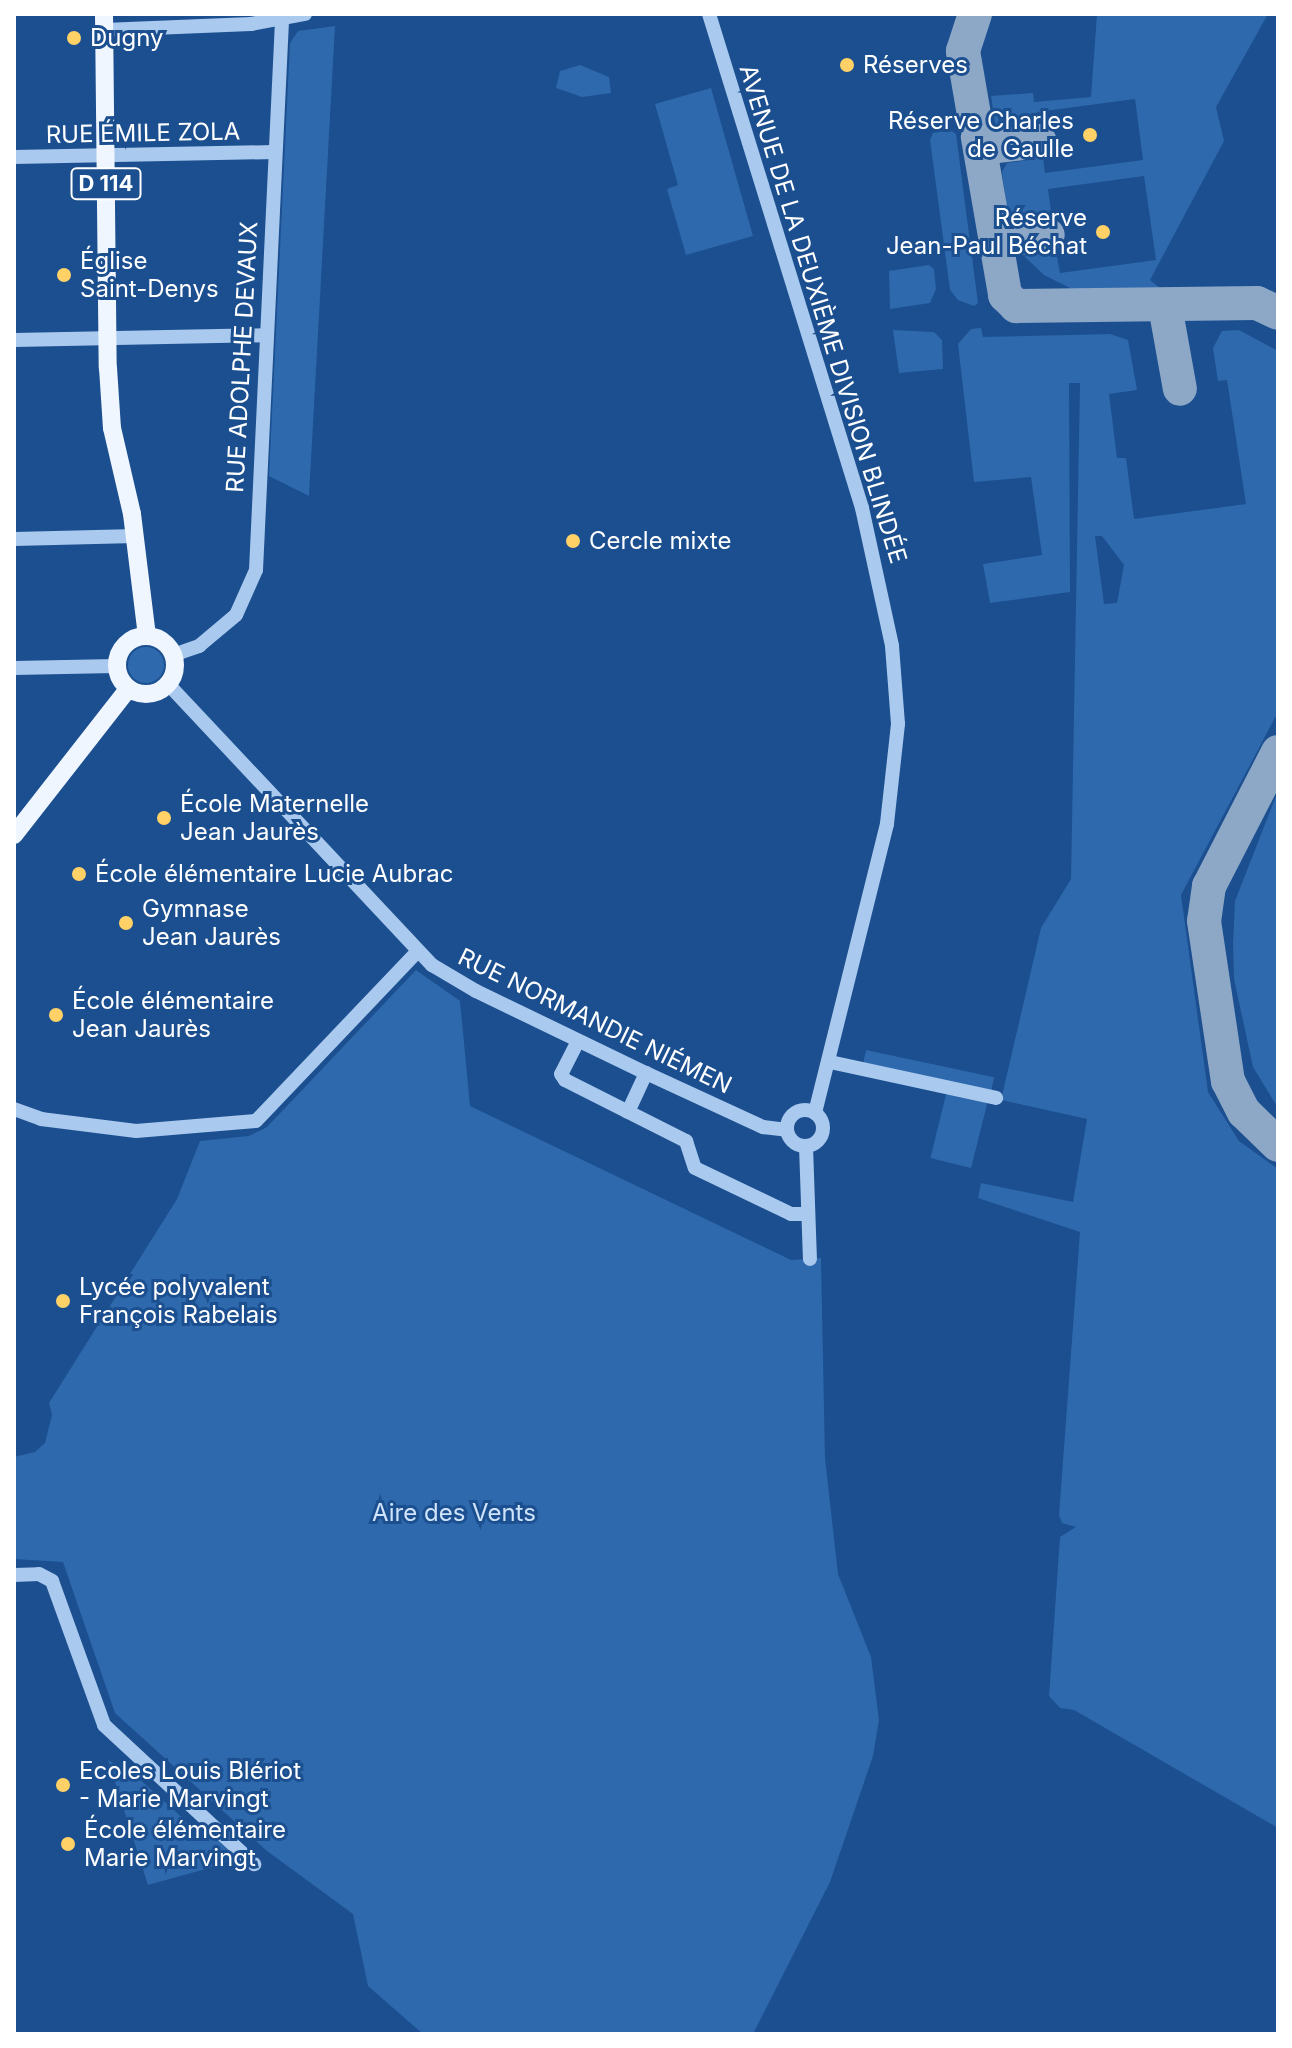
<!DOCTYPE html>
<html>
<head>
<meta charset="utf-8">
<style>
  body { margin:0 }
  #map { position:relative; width:1292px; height:2048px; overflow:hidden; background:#1b4f8f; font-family:Inter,sans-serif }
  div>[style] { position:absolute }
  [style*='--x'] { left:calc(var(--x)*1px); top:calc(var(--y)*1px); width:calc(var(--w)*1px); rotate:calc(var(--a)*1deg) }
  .green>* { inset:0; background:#2e69ad; transform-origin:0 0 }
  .round { border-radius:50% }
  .taxiway>* { height:34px; margin:-17px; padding:0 17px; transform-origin:17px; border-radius:17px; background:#8da7c7 }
  .minor>* { height:14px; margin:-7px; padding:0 7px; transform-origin:7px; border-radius:7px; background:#a9c9ee }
  .minor>.ring { margin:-7px; padding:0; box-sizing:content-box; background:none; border:14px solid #a9c9ee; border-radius:50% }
  .major>* { height:18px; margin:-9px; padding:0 9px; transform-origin:9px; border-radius:9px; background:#f0f6ff }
  .major>.ring { margin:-9px; padding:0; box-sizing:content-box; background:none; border:18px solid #f0f6ff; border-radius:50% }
  .dots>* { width:22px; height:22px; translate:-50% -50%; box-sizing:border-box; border:4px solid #1b4f8f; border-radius:50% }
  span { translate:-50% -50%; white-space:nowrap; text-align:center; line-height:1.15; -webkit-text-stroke:6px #1b4f8f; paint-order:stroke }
  .shield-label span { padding:2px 6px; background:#1b4f8f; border:2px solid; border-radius:6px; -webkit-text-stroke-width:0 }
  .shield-label { font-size:22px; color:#fff; font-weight:700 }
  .poi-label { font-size:24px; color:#fff }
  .left { translate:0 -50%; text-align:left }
  .right { translate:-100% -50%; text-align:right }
  .street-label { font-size:24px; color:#fff }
  .park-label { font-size:24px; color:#cfe3fa }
  .frame { position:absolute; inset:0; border:16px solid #fff; pointer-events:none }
</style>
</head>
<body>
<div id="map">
  <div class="green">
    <div style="clip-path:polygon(1097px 14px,1268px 14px,1216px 107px,1224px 141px,1150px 280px,1166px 293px,1080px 293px,1044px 275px,1025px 257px,1029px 249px,1055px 246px,1060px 273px,1156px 260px,1144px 176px,1048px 189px,1052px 218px,1040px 219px,1041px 226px,1016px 230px,1009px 224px,1002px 172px,1007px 163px,1043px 158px,1045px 173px,1143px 160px,1135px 99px,1037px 112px,1039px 128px,1004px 132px,995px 123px,991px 96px,1033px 93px,1034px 102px,1091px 97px)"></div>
    <div style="clip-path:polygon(335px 26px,309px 496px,269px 476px,290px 43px,298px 31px)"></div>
    <div style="clip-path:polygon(580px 65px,609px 77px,611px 93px,582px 97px,556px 88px,560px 71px)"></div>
    <div style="clip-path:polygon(711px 88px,753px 236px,686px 255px,667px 189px,678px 185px,655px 104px)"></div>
    <div style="clip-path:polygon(950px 130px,956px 134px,978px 303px,974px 306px,958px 300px,950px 290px,930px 140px,933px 133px)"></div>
    <div style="clip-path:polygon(929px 265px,934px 269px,936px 289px,930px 303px,890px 309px,889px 271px)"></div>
    <div style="clip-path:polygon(evenodd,981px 328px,983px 337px,1110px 334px,1128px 340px,1137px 390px,1109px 394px,1117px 458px,1126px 458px,1134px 519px,1246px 504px,1227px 380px,1218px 381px,1213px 348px,1222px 331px,1239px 330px,1278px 351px,1278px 712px,1181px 895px,1208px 1092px,1239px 1141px,1278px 1169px,1278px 1828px,1074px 1710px,1060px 1708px,1049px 1696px,1060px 1537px,1076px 1527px,1062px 1523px,1059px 1515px,1080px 1232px,978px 1198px,981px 1183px,1073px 1202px,1087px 1119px,1001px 1100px,1041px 928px,1071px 879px,1080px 383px,1069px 383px,1070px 592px,990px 603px,983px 564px,1042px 555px,1031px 477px,974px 482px,958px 344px,971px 329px,981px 328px,1095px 536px,1102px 536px,1124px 565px,1117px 603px,1104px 604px,1095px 536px)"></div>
    <div style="clip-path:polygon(893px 330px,934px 332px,942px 340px,943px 369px,899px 373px)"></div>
    <div class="round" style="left:128px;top:647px;width:36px;height:36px"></div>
    <div style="clip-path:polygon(1278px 791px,1278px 1108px,1253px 1067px,1234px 979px,1233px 943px,1235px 901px)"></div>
    <div style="clip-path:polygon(416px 970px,460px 1001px,470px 1106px,791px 1260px,821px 1258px,825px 1458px,838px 1574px,871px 1657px,879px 1720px,873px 1756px,830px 1882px,753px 2034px,423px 2034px,368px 1986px,353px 1914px,267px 1851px,115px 1713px,63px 1562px,14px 1559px,14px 1457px,35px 1452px,45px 1443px,52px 1415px,49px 1403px,177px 1199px,200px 1141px,249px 1136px,267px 1127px)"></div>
    <div style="left:866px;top:1050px;width:131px;height:14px;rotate:12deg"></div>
    <div style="left:947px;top:1091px;width:42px;height:69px;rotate:14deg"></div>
    <div style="clip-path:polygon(108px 1760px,137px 1777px,195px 1829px,203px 1825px,238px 1860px,148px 1885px)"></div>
  </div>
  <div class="taxiway">
    <div style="--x:975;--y:14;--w:39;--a:108"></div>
    <div style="--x:963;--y:51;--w:248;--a:80.2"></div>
    <div style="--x:1005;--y:295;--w:16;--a:45"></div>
    <div style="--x:1016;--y:306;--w:241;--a:-0.7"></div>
    <div style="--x:1257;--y:303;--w:23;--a:25"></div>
    <div style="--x:980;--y:148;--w:60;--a:-6.7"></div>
    <div style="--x:996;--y:241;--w:52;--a:-6.6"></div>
    <div style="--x:1165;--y:306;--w:84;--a:79.8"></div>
    <div style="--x:1278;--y:752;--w:151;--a:117.2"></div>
    <div style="--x:1209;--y:886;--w:35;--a:98"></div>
    <div style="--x:1204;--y:921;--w:162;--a:81.5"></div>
    <div style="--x:1228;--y:1081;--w:35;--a:63"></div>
    <div style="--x:1244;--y:1112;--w:47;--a:44.1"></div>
  </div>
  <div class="minor">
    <div style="--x:709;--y:14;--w:517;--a:72.79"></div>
    <div style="--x:862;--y:508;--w:141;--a:77.7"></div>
    <div style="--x:892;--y:646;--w:78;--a:85.6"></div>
    <div style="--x:898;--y:724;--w:101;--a:96.3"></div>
    <div style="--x:887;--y:824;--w:298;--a:104"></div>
    <div style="--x:104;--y:30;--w:147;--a:-2.3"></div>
    <div style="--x:251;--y:24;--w:55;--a:-10.5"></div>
    <div style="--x:14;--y:157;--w:260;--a:-1.1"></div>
    <div style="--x:14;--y:340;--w:252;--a:-1.1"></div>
    <div style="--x:14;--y:539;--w:122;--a:-1.4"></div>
    <div style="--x:173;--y:655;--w:28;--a:-19"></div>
    <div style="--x:199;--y:646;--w:48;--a:-40"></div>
    <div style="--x:236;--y:615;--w:49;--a:-66"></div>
    <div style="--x:256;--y:570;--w:551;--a:-87.29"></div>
    <div style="--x:14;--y:668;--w:102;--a:-1.1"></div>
    <div style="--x:168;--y:684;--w:386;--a:46.8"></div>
    <div style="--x:432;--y:965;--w:51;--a:30.6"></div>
    <div style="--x:476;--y:991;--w:189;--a:25.8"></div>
    <div style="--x:646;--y:1073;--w:129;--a:24.8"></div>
    <div style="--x:763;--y:1127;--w:24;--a:7"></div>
    <div style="--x:578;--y:1041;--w:37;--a:117"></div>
    <div style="--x:561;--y:1074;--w:7;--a:56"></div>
    <div style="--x:565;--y:1080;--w:136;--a:26.8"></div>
    <div style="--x:686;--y:1141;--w:28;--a:72"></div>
    <div style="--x:695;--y:1168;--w:106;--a:25.6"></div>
    <div style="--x:791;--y:1214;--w:17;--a:0"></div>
    <div style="--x:830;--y:1062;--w:170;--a:12.2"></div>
    <div style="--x:14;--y:1109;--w:29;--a:20"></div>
    <div style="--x:41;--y:1119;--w:96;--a:7.2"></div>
    <div style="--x:136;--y:1131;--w:120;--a:-4.8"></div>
    <div style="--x:256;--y:1121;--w:232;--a:-46.4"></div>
    <div class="ring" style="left:787px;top:1110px;width:22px;height:22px"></div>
    <div style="--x:628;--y:1112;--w:43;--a:-65.2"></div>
    <div style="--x:806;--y:1146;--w:113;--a:88"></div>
    <div style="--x:14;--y:1575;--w:25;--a:-2"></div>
    <div style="--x:39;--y:1574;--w:15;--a:28"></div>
    <div style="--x:52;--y:1581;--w:153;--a:70.1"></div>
    <div style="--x:104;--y:1725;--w:205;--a:42.8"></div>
  </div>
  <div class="major">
    <div style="--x:104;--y:14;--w:354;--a:89.4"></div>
    <div style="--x:108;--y:368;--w:60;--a:86.2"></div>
    <div style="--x:112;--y:428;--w:88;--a:76.9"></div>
    <div style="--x:132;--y:514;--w:123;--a:83"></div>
    <div class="ring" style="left:117px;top:636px;width:40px;height:40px"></div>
    <div style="--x:14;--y:835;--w:185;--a:-52"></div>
  </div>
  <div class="dots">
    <div style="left:74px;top:38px;background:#ffd166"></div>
    <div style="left:847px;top:65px;background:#ffd166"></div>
    <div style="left:1090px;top:135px;background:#ffd166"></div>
    <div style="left:1103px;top:232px;background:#ffd166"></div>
    <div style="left:64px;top:275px;background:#ffd166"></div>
    <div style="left:573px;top:541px;background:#ffd166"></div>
    <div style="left:164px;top:818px;background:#ffd166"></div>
    <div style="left:79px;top:874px;background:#ffd166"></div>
    <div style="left:126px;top:923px;background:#ffd166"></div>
    <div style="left:56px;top:1015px;background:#ffd166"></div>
    <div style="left:63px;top:1301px;background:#ffd166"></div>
    <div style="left:63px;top:1785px;background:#ffd166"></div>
    <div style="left:68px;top:1844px;background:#ffd166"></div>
  </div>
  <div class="shield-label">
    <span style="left:106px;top:184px">D 114</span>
  </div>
  <div class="poi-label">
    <span class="left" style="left:90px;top:38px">Dugny</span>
    <span class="left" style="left:863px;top:65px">Réserves</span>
    <span class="right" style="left:1074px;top:135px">Réserve Charles<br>de Gaulle</span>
    <span class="right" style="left:1087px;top:232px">Réserve<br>Jean-Paul Béchat</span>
    <span class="left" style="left:80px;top:275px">Église<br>Saint-Denys</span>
    <span class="left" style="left:589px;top:541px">Cercle mixte</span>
    <span class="left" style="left:180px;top:818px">École Maternelle<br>Jean Jaurès</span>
    <span class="left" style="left:95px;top:874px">École élémentaire Lucie Aubrac</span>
    <span class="left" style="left:142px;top:923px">Gymnase<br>Jean Jaurès</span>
    <span class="left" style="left:72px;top:1015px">École élémentaire<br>Jean Jaurès</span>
    <span class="left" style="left:79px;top:1301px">Lycée polyvalent<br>François Rabelais</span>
    <span class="left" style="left:79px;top:1785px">Ecoles Louis Blériot<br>- Marie Marvingt</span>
    <span class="left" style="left:84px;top:1844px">École élémentaire<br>Marie Marvingt</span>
  </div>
  <div class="street-label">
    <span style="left:143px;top:133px;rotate:-1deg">RUE ÉMILE ZOLA</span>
    <span style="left:823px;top:314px;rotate:73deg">AVENUE DE LA DEUXIÈME DIVISION BLINDÉE</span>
    <span style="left:242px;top:357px;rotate:-87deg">RUE ADOLPHE DEVAUX</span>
    <span style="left:595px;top:1021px;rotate:26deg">RUE NORMANDIE NIÉMEN</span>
  </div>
  <div class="park-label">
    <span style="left:454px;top:1513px">Aire des Vents</span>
  </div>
  <div class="frame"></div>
</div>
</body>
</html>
